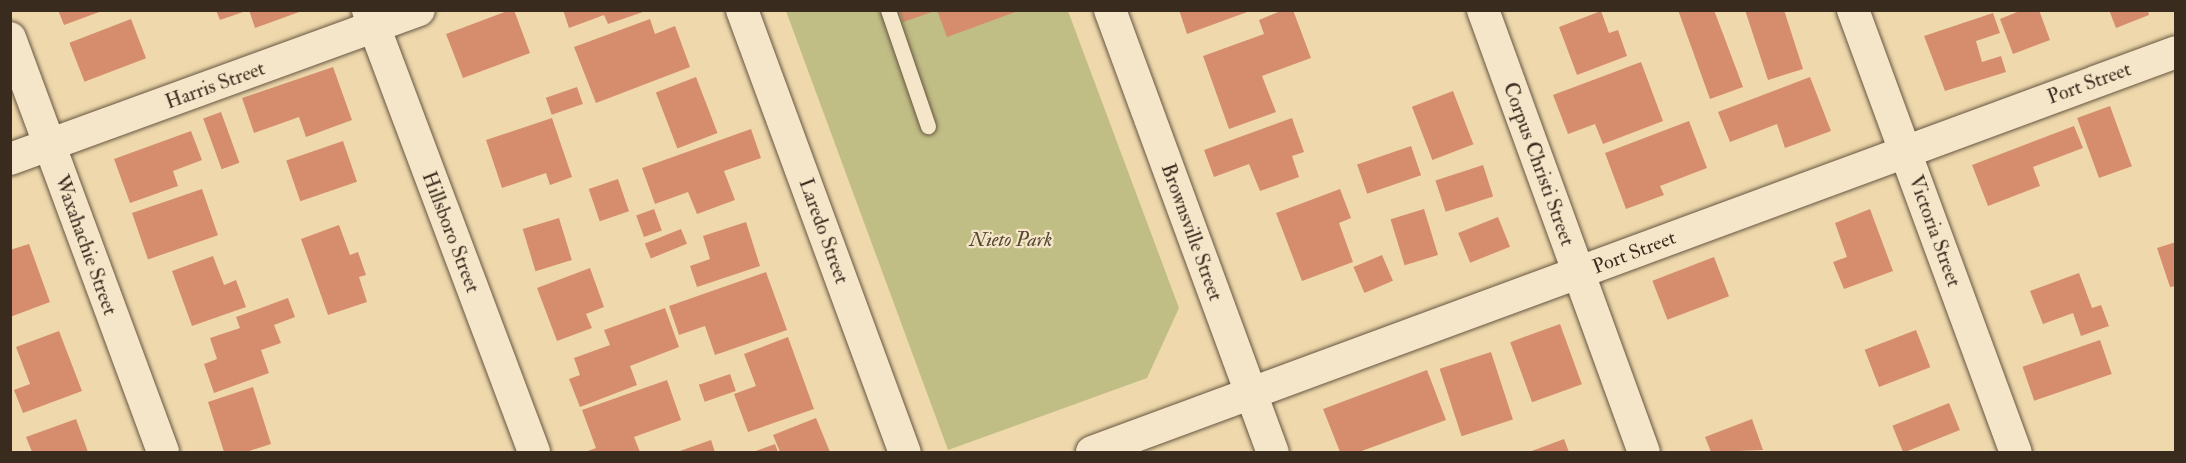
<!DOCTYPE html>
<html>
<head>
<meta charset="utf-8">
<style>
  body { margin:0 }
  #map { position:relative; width:2186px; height:463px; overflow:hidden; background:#efd9ac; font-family:"IM FELL Double Pica",serif }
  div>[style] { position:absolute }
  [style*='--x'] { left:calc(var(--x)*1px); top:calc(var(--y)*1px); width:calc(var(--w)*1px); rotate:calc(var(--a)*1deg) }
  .green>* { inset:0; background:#c0bd85 }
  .building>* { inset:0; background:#d68d6d; transform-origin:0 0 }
  .roads { filter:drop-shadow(0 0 2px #675642) drop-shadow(0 0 2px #675642) }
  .service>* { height:15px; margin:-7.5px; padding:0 7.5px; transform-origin:7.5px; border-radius:7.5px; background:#f5e6c9 }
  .minor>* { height:32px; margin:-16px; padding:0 16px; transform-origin:16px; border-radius:16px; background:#f5e6c9 }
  span { translate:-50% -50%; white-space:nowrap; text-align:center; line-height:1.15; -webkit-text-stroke:4.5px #f5e6c9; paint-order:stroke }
  .street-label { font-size:20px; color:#3a2b1f }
  .park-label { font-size:20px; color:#554833; font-style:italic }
  .frame { position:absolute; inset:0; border:12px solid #3a2b1f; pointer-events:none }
</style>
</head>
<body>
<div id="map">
  <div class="green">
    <div style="clip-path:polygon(786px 11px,1068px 11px,1179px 308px,1147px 378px,948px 450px)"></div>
  </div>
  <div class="building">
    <div style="clip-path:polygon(58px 10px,102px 10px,102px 11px,64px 25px)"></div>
    <div style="clip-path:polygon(216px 10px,246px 10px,246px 11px,220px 20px)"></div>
    <div style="clip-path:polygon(249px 10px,302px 10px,302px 11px,255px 28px)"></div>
    <div style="clip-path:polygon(510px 10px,514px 10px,530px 53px,463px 78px,446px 34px)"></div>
    <div style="clip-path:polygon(563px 10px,646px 10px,646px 11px,608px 24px,604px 15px,569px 28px)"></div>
    <div style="clip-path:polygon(899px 10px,935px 10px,935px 11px,903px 22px)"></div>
    <div style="clip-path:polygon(937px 10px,1018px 10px,1018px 11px,947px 37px)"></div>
    <div style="clip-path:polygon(1179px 10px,1249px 10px,1250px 11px,1187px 34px)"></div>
    <div style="clip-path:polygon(1283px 10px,1293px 10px,1311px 58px,1262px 76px,1276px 112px,1229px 129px,1203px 56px,1264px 34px,1259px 20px)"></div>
    <div style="clip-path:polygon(1678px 10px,1714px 10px,1743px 87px,1710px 99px)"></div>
    <div style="clip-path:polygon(1745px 10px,1784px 10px,1803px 69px,1768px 80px)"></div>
    <div style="clip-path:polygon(2022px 10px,2039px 10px,2050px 40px,2013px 54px,2000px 19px)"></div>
    <div style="clip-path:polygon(2109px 10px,2148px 10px,2149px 15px,2116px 28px)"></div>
    <div style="clip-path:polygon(1601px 11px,1609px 33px,1618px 30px,1627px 56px,1577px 75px,1559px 27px)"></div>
    <div style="clip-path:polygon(1993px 13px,2000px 33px,1976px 41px,1982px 62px,2001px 56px,2006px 72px,1945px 91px,1924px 36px)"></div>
    <div style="left:131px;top:19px;width:42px;height:66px;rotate:69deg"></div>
    <div style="clip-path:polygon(650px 19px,655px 34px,675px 26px,690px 67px,596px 103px,574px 47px)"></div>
    <div style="clip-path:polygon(1641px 62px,1663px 121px,1603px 144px,1595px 124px,1568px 134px,1553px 95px)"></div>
    <div style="clip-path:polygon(333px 67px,352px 120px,306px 137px,299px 117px,254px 133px,242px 98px)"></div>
    <div style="left:696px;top:77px;width:60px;height:43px;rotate:69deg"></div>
    <div style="clip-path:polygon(1810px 77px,1831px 131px,1785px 148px,1777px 124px,1730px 142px,1718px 112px)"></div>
    <div style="left:577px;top:87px;width:18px;height:33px;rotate:71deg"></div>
    <div style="left:1453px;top:91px;width:57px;height:44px;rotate:69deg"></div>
    <div style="left:2110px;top:106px;width:64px;height:35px;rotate:70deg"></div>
    <div style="left:221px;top:112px;width:54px;height:19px;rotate:70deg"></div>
    <div style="clip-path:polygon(552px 118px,572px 177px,550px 185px,546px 173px,502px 188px,486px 140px)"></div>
    <div style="clip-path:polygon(1292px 118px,1304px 152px,1292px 156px,1299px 177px,1260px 191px,1249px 164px,1214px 177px,1204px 150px)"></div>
    <div style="clip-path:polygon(1689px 121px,1707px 168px,1660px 186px,1664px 195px,1626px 209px,1605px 153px)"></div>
    <div style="clip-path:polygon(2074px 126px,2083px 148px,2033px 167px,2040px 186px,1988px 206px,1972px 165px)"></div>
    <div style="clip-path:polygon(751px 129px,761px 158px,724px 171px,735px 200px,697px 214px,688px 192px,655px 204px,642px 168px)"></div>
    <div style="clip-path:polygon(191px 131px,202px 160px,173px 171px,178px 186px,130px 203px,114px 159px)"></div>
    <div style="left:343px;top:141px;width:43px;height:60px;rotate:71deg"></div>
    <div style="left:1411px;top:146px;width:31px;height:57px;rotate:71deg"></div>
    <div style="left:1483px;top:165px;width:33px;height:50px;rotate:72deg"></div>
    <div style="left:618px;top:179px;width:34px;height:31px;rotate:71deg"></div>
    <div style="left:202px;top:189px;width:49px;height:74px;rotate:71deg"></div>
    <div style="clip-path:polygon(1340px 189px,1351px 218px,1339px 223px,1353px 262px,1302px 281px,1276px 213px)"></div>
    <div style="left:654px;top:209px;width:23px;height:19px;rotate:70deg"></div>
    <div style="left:1424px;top:209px;width:48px;height:35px;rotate:73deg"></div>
    <div style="clip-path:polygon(1870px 209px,1893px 271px,1844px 289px,1833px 262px,1847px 257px,1835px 223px)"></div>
    <div style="left:1498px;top:217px;width:32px;height:43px;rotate:68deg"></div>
    <div style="left:559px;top:218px;width:44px;height:38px;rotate:73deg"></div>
    <div style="clip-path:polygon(746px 222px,760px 266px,697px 287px,690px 266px,710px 259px,703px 236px)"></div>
    <div style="clip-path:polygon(339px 225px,350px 255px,358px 252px,366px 275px,359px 277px,367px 302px,328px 315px,301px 239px)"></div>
    <div style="left:681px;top:229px;width:16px;height:39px;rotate:68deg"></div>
    <div style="clip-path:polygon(2176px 242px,2176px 286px,2170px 287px,2157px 248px)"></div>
    <div style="clip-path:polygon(29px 244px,50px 302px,10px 317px,10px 250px)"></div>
    <div style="left:1382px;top:255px;width:28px;height:31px;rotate:67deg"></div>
    <div style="clip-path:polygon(213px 256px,224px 285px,236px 280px,246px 307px,192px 326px,172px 271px)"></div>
    <div style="left:1714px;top:257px;width:42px;height:66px;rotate:69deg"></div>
    <div style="clip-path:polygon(590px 268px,604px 307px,586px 314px,592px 328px,557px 341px,537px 288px)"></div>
    <div style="clip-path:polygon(766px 272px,787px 330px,715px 355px,705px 326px,679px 335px,669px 306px)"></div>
    <div style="clip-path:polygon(2079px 273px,2092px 308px,2101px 305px,2109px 326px,2081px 336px,2073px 313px,2043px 324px,2030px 291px)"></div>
    <div style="clip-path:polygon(288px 298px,295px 317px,274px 325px,281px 343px,261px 350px,269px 373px,214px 393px,204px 364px,217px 359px,210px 338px,240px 328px,236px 317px)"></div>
    <div style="clip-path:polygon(665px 308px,679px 347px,630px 366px,637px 385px,580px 407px,569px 379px,580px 375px,574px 358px,610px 345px,604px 330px)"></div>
    <div style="left:1560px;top:324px;width:64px;height:53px;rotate:70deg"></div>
    <div style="left:1916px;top:330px;width:40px;height:55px;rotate:69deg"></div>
    <div style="clip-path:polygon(59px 331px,82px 391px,23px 413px,14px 390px,30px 384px,16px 347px)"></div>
    <div style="clip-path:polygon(788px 337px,814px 409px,748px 432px,734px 394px,756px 386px,744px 354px)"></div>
    <div style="left:2100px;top:340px;width:36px;height:82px;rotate:71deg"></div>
    <div style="left:1491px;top:352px;width:71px;height:54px;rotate:72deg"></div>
    <div style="clip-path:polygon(1427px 370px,1446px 420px,1359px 452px,1340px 452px,1323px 409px)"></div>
    <div style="left:730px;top:374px;width:18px;height:33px;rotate:71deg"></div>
    <div style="clip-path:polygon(667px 380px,681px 420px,634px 437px,640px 452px,585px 452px,596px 448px,582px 410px)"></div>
    <div style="clip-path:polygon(253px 387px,271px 444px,246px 452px,224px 452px,208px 402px)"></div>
    <div style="left:1949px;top:403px;width:29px;height:61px;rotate:68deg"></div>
    <div style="clip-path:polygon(816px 418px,830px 452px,780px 452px,773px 435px)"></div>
    <div style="clip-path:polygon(76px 419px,88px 452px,32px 452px,26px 437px)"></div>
    <div style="clip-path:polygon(1752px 419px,1763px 450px,1711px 452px,1705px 437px)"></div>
    <div style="clip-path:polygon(1564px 439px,1569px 452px,1529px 452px)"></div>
    <div style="clip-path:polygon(711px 440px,715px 452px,677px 452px)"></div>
    <div style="clip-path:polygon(775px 444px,778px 452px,753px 452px)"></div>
  </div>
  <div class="roads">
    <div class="service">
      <div style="--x:888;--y:10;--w:123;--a:71"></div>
    </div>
    <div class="minor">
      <div style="--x:368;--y:10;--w:472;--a:69.4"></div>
      <div style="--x:742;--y:10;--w:471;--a:69.8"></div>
      <div style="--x:1110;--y:10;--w:471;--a:69.8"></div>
      <div style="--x:1483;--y:10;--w:470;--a:70"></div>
      <div style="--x:1853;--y:10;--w:471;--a:69.8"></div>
      <div style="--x:10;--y:38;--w:441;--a:69.7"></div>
      <div style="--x:10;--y:159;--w:435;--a:-20"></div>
      <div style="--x:1092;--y:452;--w:1155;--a:-20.25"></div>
    </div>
  </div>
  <div class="street-label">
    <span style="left:2089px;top:83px;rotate:-20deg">Port Street</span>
    <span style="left:215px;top:85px;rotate:-20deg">Harris Street</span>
    <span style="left:1539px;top:164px;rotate:70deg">Corpus Christi Street</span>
    <span style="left:824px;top:231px;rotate:70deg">Laredo Street</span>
    <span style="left:1935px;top:231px;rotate:70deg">Victoria Street</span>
    <span style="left:451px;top:232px;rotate:69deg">Hillsboro Street</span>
    <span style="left:1192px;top:232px;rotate:70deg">Brownsville Street</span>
    <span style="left:86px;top:245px;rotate:70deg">Waxahachie Street</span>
    <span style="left:1634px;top:252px;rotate:-21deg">Port Street</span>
  </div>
  <div class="park-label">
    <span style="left:1011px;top:239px">Nieto Park</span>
  </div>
  <div class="frame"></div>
</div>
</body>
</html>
